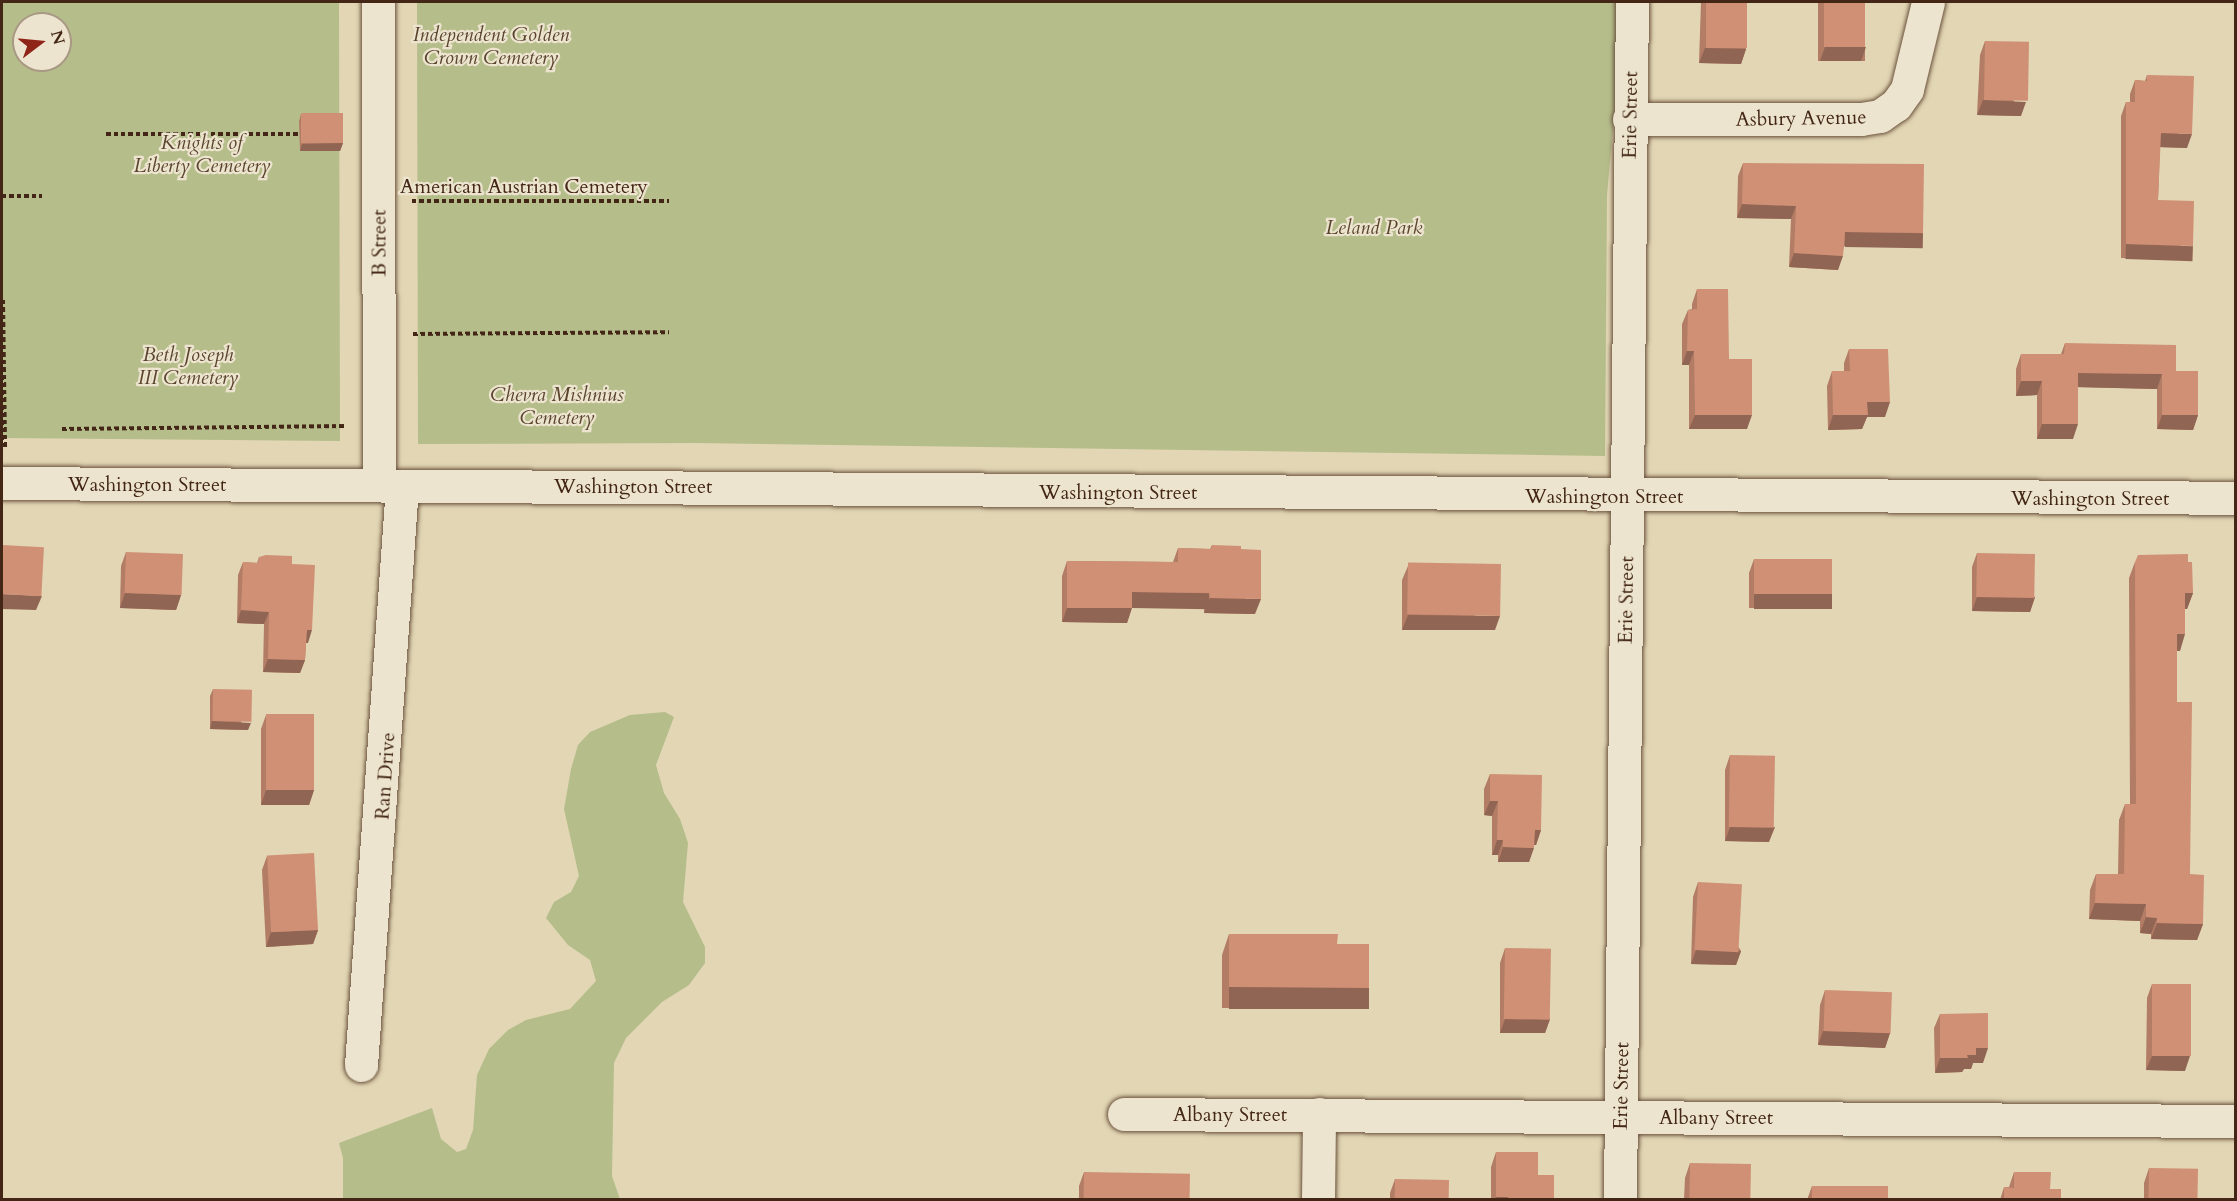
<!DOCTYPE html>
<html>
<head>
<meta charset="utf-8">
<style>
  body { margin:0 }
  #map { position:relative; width:2237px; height:1201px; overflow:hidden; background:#e2d6b4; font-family:Cardo,serif }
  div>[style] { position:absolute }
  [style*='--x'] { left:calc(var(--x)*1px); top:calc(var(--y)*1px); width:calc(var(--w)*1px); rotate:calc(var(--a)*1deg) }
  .green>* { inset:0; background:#b5bd8b }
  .path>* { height:4px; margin-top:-2px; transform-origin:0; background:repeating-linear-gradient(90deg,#432615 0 4.5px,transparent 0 7.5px) }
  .roads { filter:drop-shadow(0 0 2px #6b523d) drop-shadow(0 0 2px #6b523d) }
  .minor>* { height:33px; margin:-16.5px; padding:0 16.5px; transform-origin:16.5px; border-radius:16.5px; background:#ece4ce }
  .secondary>* { height:33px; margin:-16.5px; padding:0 16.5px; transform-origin:16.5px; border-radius:16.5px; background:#ece4ce }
  .wall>* { inset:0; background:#b27c65; transform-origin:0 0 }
  .shaded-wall>* { inset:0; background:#916553; transform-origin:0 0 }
  .building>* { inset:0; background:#cf9076; transform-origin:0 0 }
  span { translate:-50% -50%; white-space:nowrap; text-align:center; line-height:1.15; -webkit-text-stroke:4.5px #ece4ce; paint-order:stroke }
  .park-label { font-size:20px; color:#5a442d; font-style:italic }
  .street-label { font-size:20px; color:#432615 }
  .frame { position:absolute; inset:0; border:3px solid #432615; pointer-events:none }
  .north { position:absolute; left:12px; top:12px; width:60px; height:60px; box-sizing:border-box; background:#ece4ce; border:2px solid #a89884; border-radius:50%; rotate:74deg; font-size:16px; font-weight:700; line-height:24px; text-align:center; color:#432615 }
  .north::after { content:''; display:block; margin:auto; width:21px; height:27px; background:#8f2418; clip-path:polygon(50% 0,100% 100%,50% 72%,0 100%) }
</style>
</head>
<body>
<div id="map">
  <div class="green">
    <div style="clip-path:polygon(evenodd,2px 2px,339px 2px,340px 441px,2px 438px,2px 2px,24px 24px,60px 24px,60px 60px,24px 60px,24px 24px)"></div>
    <div style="clip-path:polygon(417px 2px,1617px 2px,1618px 73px,1607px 195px,1605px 456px,696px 443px,418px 444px)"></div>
    <div style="clip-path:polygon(665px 712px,674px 717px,656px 765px,664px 793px,680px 819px,688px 843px,683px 902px,705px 947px,705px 963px,689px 985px,662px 1002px,626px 1038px,614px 1063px,612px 1176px,620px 1199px,343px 1199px,343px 1158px,339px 1143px,432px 1108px,441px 1139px,457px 1152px,466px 1149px,473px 1130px,477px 1075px,489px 1049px,508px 1030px,526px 1020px,570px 1009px,596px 981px,590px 960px,568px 945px,546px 918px,554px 902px,571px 892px,579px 876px,564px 809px,571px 769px,578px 745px,590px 732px,630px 715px)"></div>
  </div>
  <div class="path">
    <div style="--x:106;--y:134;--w:197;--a:0"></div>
    <div style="--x:2;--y:196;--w:40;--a:0"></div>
    <div style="--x:412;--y:201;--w:257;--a:0"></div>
    <div style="--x:3;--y:300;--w:149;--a:89.2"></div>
    <div style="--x:413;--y:334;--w:256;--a:-0.4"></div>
    <div style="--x:62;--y:429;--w:284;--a:-0.6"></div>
  </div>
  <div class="roads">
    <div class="minor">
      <div style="--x:378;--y:2;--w:483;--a:89.9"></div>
      <div style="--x:1629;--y:119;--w:232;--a:0"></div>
      <div style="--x:1861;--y:119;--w:19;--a:-9"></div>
      <div style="--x:1880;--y:116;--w:19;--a:-35"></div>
      <div style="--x:1896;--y:105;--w:19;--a:-55"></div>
      <div style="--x:1907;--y:89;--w:89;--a:-76.4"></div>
      <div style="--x:361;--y:1065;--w:580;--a:-85.95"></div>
      <div style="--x:1124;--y:1114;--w:1112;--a:0.36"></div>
      <div style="--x:1318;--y:1200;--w:86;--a:-89.3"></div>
      <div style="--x:1620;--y:1200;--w:1198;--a:-89.43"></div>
    </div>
    <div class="secondary">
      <div style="--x:2;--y:483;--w:2234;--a:0.38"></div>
    </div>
  </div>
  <div class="wall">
    <div style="clip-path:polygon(1701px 2px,1747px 2px,1746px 49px,1741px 64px,1699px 63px)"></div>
    <div style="left:1818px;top:2px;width:47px;height:59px"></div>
    <div style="clip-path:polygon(1985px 41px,2021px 116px,1977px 115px,1980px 55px)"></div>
    <div style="clip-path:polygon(2147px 75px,2187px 148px,2160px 147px,2158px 200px,2188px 260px,2121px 258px,2121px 116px,2126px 102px,2130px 102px,2130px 94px,2135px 80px,2145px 81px)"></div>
    <div style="clip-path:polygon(301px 114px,343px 143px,340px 151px,300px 151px,299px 121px)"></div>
    <div style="clip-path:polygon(1743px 163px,1923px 233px,1918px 247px,1844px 246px,1838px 270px,1789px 267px,1791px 219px,1737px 218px,1738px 176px)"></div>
    <div style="clip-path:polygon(1697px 289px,1729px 359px,1747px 429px,1689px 429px,1689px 365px,1682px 365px,1682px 324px,1688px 310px,1692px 309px,1692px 304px)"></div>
    <div style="clip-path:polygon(2065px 343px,2176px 371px,2198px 415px,2193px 430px,2157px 429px,2157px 389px,2078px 387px,2073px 439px,2037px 439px,2037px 395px,2016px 396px,2016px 369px,2021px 354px,2061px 354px)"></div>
    <div style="clip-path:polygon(1849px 349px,1885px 417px,1867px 417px,1862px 429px,1828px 430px,1827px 386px,1832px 371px,1844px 371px,1844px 363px)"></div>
    <div style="clip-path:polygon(1212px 545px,1255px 614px,1204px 613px,1204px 608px,1132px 607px,1127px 623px,1062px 622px,1062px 576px,1067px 561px,1173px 562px,1178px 548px,1210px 549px)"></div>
    <div style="clip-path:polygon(126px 552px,181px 595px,176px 610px,120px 608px,121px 566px)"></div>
    <div style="clip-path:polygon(1977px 553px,2035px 597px,2030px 612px,1972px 611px,1972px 567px)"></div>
    <div style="clip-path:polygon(259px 557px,292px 564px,308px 643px,306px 643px,305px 660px,300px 673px,263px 672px,264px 624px,237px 623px,238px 575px,243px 562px,257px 563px)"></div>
    <div style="clip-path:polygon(1754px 559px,1832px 594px,1827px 608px,1749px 608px,1749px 573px)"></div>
    <div style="clip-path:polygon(2135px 562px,2188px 562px,2193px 593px,2187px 609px,2185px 609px,2180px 651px,2177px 651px,2177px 702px,2190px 874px,2203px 924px,2197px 940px,2151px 939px,2151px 934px,2140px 933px,2140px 921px,2089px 919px,2090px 890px,2096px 874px,2118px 874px,2119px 820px,2125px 804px,2130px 804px,2129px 578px)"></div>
    <div style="clip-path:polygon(1408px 566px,1495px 630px,1402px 630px,1402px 580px)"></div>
    <div style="clip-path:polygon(213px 689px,248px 730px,210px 729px,210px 696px)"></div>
    <div style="clip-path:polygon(266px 715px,314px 790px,309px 805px,261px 805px,261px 729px)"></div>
    <div style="clip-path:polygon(1730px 755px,1769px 842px,1725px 841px,1725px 770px)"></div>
    <div style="clip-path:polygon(1490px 774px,1541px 830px,1536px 845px,1534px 845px,1529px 862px,1498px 862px,1498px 855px,1492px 855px,1492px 816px,1484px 815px,1484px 789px)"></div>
    <div style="clip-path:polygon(267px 856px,318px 930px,313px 944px,266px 947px,262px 870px)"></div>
    <div style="clip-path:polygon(1698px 882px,1741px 951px,1736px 965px,1691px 964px,1693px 897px)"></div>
    <div style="clip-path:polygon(1229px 934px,1369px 988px,1361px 1009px,1222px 1008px,1222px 955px)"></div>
    <div style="clip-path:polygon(1505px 948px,1550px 1019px,1545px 1033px,1500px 1033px,1500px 963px)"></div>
    <div style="clip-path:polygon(2152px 984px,2185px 1071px,2146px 1070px,2147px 998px)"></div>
    <div style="clip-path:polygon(1825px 990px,1890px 1033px,1885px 1048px,1818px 1045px,1820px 1005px)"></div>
    <div style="clip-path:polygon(1940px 1014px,1983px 1063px,1973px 1063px,1971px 1069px,1964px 1069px,1962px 1072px,1935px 1073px,1934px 1028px)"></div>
    <div style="clip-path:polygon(1496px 1152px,1538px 1175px,1554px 1200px,1491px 1200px,1491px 1167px)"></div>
    <div style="clip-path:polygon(1690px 1163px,1751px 1200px,1684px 1200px,1685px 1178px)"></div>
    <div style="clip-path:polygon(2149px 1168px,2197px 1200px,2144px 1200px,2144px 1183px)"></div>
    <div style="clip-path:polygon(1084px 1172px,1190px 1200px,1079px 1200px,1079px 1186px)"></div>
    <div style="clip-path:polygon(2014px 1172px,2050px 1189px,2061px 1200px,2000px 1200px,2004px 1187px,2009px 1187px)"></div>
    <div style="clip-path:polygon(1395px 1179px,1449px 1200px,1390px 1200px,1390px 1193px)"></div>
    <div style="clip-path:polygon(1812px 1186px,1888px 1200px,1807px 1200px)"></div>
  </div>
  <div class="shaded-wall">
    <div style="clip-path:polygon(1825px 47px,1866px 47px,1861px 61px,1820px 61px)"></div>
    <div style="clip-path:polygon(1705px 48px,1746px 49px,1741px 64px,1699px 63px)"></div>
    <div style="clip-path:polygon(1983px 100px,2026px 102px,2021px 116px,1977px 115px)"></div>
    <div style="clip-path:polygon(2161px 133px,2192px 134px,2187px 148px,2156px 147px)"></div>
    <div style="clip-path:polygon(343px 143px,340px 151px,300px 151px,302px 144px)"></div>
    <div style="clip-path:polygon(1742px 204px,1796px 206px,1791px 219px,1737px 218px)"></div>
    <div style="left:1845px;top:232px;width:78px;height:15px;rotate:1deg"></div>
    <div style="left:2126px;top:244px;width:67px;height:15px;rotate:2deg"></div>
    <div style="clip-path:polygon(1794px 253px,1843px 256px,1838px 270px,1789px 267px)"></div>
    <div style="clip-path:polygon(1687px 351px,1694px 351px,1689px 365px,1682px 365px)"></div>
    <div style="clip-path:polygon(2078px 373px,2162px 374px,2157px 389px,2073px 387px)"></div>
    <div style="clip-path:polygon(2021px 381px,2042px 381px,2037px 395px,2016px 396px)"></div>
    <div style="clip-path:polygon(1867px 402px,1890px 402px,1885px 417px,1867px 417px,1862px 429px,1828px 430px,1833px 415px)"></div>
    <div style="clip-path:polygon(1695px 415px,1752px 415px,1747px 429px,1689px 429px)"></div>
    <div style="clip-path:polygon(2162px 415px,2198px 415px,2193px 430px,2157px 429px)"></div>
    <div style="clip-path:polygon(2042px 424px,2078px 424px,2073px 439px,2037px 439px)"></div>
    <div style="left:1132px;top:592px;width:77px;height:16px;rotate:1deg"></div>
    <div style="clip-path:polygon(125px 593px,181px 595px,176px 610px,120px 608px)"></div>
    <div style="clip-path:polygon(2185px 593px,2193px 593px,2187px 609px,2179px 609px)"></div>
    <div style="clip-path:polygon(2px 594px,42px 596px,36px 610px,2px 609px)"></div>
    <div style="left:1754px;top:594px;width:78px;height:15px"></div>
    <div style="clip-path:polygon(1977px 597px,2035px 597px,2030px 612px,1972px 611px)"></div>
    <div style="clip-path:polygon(1210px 598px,1261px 599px,1255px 614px,1204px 613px)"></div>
    <div style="clip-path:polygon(1067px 608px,1132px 608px,1127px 623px,1062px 622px)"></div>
    <div style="clip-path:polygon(241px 610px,269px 612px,264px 624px,237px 623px)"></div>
    <div style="clip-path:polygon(1408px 615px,1500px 616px,1495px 630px,1402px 630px)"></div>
    <div style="clip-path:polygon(307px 630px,312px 630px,308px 643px,302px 643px)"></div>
    <div style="clip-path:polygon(2177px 634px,2185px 634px,2180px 651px,2171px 650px)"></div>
    <div style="clip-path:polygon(268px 659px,305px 660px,300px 673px,263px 672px)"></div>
    <div style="clip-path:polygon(212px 721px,251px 723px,248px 730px,210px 729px)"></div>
    <div style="clip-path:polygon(266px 790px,314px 790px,309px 805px,261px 805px)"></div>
    <div style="clip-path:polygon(1490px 801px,1498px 801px,1492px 816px,1484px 815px)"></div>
    <div style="clip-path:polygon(1730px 827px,1775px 827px,1769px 842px,1725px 841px)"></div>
    <div style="clip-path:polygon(1535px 830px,1541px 830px,1536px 845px,1529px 845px)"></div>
    <div style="clip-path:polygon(1497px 840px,1503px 840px,1498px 855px,1492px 855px)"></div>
    <div style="clip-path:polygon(1503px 847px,1534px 848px,1529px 862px,1498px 862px)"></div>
    <div style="clip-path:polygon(2095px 903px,2146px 904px,2140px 921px,2089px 919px)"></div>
    <div style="clip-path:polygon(2146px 917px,2157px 918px,2151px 934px,2140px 933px)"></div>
    <div style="clip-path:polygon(2157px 923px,2203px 924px,2197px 940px,2151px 939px)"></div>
    <div style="clip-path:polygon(318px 930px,313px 944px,266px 947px,271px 932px)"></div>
    <div style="clip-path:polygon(1696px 950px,1741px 951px,1736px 965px,1691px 964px)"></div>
    <div style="left:1229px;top:987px;width:140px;height:22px"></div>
    <div style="clip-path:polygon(1505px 1019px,1550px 1019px,1545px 1033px,1500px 1033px)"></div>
    <div style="clip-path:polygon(1823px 1031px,1890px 1033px,1885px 1048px,1818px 1045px)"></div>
    <div style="clip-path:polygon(1976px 1048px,1988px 1048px,1983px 1063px,1973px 1063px,1971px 1069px,1964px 1069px,1962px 1072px,1935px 1073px,1940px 1058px,1967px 1055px)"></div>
    <div style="clip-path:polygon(2152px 1056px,2190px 1056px,2185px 1071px,2146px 1070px)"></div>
    <div style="clip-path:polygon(1496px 1197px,1508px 1197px,1507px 1200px,1495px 1200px)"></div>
  </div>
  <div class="building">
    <div style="left:1706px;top:2px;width:41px;height:46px"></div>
    <div style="left:1824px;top:2px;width:41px;height:45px"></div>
    <div style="left:1985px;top:41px;width:44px;height:59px;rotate:1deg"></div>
    <div style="clip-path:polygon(2147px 75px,2194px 76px,2192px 134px,2161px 133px,2158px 200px,2194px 201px,2193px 246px,2126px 244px,2126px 102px,2135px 102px,2135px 80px,2147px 81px)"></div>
    <div style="left:343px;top:113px;width:30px;height:42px;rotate:90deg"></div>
    <div style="clip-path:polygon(1743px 163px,1924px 164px,1923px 233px,1845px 232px,1843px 256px,1794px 253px,1796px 206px,1742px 204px)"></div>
    <div style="clip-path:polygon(1697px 289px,1728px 289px,1729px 359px,1752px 359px,1752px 415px,1695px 415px,1694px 351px,1687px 351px,1688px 310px,1697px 309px)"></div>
    <div style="clip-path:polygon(2065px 343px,2176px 345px,2176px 371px,2198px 371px,2198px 415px,2162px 415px,2162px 374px,2078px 373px,2078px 424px,2042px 424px,2042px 381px,2021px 381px,2021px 354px,2064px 354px)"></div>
    <div style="clip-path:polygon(1849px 349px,1888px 349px,1890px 402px,1867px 402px,1868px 415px,1833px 415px,1832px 371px,1850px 371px)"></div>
    <div style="left:2px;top:545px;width:42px;height:49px;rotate:3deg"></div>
    <div style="clip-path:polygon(1212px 545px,1241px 546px,1241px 549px,1261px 550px,1261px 599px,1210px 598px,1209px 593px,1132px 592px,1132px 608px,1067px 608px,1067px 561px,1178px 562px,1178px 548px,1211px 549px)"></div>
    <div style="left:126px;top:552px;width:57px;height:41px;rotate:2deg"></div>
    <div style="left:1977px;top:553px;width:58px;height:44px;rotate:1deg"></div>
    <div style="clip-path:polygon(2188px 554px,2188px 562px,2192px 562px,2193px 593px,2185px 593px,2185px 634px,2177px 634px,2177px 702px,2192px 702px,2190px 874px,2204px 875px,2203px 924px,2157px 923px,2157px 918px,2146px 917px,2146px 904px,2095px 903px,2096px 874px,2124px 874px,2125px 804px,2136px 804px,2135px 562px,2138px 555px)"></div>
    <div style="clip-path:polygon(266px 555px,292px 556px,292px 564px,315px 565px,312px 630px,307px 630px,305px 660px,268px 659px,269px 612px,241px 610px,243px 562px,258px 563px,259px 557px)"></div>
    <div style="left:1754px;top:559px;width:78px;height:35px"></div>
    <div style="left:1501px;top:564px;width:52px;height:93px;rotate:91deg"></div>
    <div style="left:213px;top:689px;width:39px;height:32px;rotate:1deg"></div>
    <div style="left:314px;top:714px;width:76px;height:48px;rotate:90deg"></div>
    <div style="left:1730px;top:755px;width:45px;height:72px;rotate:1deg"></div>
    <div style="clip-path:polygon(1490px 774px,1542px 775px,1541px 830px,1535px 830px,1534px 848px,1503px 847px,1503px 840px,1497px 840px,1498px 801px,1490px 801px)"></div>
    <div style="left:314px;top:853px;width:77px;height:47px;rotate:87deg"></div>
    <div style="left:1698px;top:882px;width:44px;height:68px;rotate:3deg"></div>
    <div style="clip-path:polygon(1229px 934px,1338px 934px,1337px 944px,1369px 944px,1369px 988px,1229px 987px)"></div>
    <div style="left:1505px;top:948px;width:46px;height:71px;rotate:1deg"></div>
    <div style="left:2152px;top:984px;width:39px;height:72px"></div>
    <div style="left:1825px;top:990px;width:67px;height:41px;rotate:2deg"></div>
    <div style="clip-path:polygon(1988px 1013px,1988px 1048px,1976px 1048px,1976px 1055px,1967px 1055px,1968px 1058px,1940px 1058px,1940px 1014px)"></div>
    <div style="clip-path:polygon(1496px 1152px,1538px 1152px,1538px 1175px,1554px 1175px,1554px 1200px,1508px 1200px,1508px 1197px,1496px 1197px)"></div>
    <div style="left:1690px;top:1163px;width:61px;height:37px;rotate:1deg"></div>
    <div style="left:2149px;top:1168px;width:49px;height:32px;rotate:1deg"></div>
    <div style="left:1084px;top:1172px;width:106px;height:28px;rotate:1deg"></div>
    <div style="clip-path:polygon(2014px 1172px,2051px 1172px,2050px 1189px,2061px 1189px,2061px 1200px,2004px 1200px,2004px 1187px,2014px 1188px)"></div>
    <div style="left:1395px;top:1179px;width:54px;height:21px;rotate:1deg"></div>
    <div style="left:1812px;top:1186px;width:76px;height:14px"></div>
  </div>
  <div class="park-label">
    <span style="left:491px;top:46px">Independent Golden<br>Crown Cemetery</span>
    <span style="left:202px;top:154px">Knights of<br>Liberty Cemetery</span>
    <span style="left:1374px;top:227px">Leland Park</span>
    <span style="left:188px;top:366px">Beth Joseph<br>III Cemetery</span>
    <span style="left:557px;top:406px">Chevra Mishnius<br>Cemetery</span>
  </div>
  <div class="street-label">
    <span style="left:1630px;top:115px;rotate:-89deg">Erie Street</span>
    <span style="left:1801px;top:118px;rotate:-1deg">Asbury Avenue</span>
    <span style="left:524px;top:186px">American Austrian Cemetery</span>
    <span style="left:379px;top:243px;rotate:-90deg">B Street</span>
    <span style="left:147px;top:484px">Washington Street</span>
    <span style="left:633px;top:486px">Washington Street</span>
    <span style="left:1118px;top:492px">Washington Street</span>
    <span style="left:1604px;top:496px">Washington Street</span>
    <span style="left:2090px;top:498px">Washington Street</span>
    <span style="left:1626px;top:600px;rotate:-89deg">Erie Street</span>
    <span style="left:385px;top:776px;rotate:-86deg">Ran Drive</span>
    <span style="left:1621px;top:1086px;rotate:-89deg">Erie Street</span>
    <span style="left:1230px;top:1114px">Albany Street</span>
    <span style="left:1716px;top:1117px">Albany Street</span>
  </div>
  <div class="frame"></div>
  <div class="north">N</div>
</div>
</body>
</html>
